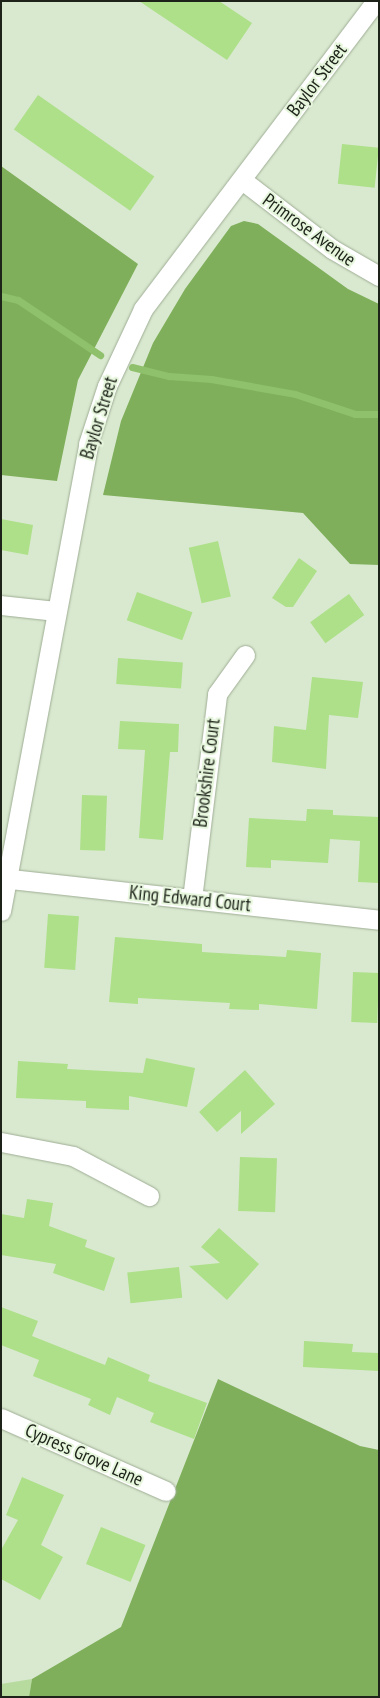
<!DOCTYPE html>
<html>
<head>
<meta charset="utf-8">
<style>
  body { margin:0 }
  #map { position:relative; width:380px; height:1698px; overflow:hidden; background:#d9e9cf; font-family:"PT Sans Narrow",sans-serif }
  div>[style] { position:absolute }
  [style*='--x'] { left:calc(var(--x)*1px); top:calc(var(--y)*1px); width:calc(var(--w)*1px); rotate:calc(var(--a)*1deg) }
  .green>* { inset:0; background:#b7db9f }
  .forest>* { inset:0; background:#7faf5b }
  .stream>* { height:7px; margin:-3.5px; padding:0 3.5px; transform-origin:3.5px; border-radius:3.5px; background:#8fc06b }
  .building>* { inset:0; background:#ade089; transform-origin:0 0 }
  .roads { filter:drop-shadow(0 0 1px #9ead95) drop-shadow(0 0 1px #9ead95) }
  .street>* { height:19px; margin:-9.5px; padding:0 9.5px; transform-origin:9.5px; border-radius:9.5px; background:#fff }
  span { translate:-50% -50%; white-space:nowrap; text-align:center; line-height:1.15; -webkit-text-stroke:4px #e6f6dc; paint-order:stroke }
  .street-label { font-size:19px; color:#1d2319 }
  .frame { position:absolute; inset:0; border:2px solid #1d2319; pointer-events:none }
</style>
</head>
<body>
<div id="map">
  <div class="green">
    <div style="clip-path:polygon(32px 1679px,29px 1697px,1px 1697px,1px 1684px)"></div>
  </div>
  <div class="forest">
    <div style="clip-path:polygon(1px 166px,138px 264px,78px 380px,57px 481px,1px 475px)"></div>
    <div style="clip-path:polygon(244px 221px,258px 224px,348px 289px,379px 304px,379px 565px,350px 564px,303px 513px,103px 495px,121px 421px,153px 343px,185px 289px,231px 226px)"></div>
    <div style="clip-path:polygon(218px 1379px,360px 1446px,379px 1450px,379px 1697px,29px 1697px,32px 1679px,121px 1627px)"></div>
  </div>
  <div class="stream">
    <div style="--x:1;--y:296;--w:17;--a:13"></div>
    <div style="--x:18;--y:300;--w:99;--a:33.9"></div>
    <div style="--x:132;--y:367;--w:38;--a:14"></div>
    <div style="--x:169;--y:376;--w:42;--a:4.1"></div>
    <div style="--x:211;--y:379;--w:85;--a:10.1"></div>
    <div style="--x:295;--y:394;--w:63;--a:18.4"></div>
    <div style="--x:355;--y:414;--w:24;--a:0"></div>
  </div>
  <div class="building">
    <div style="clip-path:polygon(139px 1px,219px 1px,252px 23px,227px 60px)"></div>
    <div style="left:38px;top:95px;width:142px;height:42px;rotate:35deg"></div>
    <div style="left:342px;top:144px;width:37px;height:40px;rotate:6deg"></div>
    <div style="clip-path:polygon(1px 519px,33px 525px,28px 555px,1px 550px)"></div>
    <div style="left:218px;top:541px;width:57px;height:30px;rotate:77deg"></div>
    <div style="clip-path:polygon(299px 558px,317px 571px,293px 607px,286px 607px,272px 598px)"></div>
    <div style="left:137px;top:592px;width:59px;height:30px;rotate:20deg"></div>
    <div style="left:349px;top:594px;width:26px;height:48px;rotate:54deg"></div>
    <div style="left:118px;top:658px;width:65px;height:26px;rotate:4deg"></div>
    <div style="clip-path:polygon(312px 677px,363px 682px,358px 718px,329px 715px,326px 769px,272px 762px,274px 726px,306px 730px)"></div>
    <div style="clip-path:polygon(120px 721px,179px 724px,178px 752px,170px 752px,163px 840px,139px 838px,145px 750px,118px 749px)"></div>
    <div style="left:82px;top:795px;width:25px;height:55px;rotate:2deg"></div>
    <div style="clip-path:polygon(307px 809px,333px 810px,333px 815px,379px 817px,379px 883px,358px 882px,360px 841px,330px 839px,328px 863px,271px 860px,271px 868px,246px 867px,249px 818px,306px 821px)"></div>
    <div style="left:48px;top:914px;width:31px;height:54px;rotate:4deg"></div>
    <div style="clip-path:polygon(115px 937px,202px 944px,202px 952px,286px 957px,287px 950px,321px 953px,317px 1009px,259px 1004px,259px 1010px,229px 1009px,230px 1003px,138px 998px,138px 1004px,109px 1002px)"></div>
    <div style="left:353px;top:972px;width:26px;height:50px;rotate:2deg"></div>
    <div style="clip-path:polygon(146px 1058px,195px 1068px,187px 1107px,129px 1096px,129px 1110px,86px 1108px,86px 1101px,16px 1098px,18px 1061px,68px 1064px,67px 1069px,143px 1073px)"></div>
    <div style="clip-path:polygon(245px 1070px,275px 1104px,241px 1134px,241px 1111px,217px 1132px,199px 1112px)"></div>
    <div style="left:240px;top:1157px;width:37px;height:54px;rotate:2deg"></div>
    <div style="clip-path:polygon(27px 1199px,53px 1203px,49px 1226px,87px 1240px,85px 1247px,115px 1258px,104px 1291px,53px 1273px,56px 1264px,1px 1255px,1px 1214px,24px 1218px)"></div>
    <div style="clip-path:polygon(219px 1228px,259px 1264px,227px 1300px,189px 1266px,220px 1263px,201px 1247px)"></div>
    <div style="left:179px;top:1267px;width:31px;height:52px;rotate:84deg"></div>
    <div style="clip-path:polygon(1px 1307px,38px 1321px,32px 1336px,105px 1365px,108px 1357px,150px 1375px,148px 1381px,207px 1403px,194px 1439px,150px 1422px,154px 1413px,117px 1397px,110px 1415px,88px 1405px,91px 1399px,33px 1376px,39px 1360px,1px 1345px)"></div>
    <div style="clip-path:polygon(304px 1341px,353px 1344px,352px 1352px,379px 1353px,379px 1371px,303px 1367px)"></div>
    <div style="clip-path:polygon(22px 1477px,64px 1495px,41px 1545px,63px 1557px,40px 1600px,1px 1579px,1px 1550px,18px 1520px,6px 1515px)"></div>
    <div style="left:101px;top:1527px;width:48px;height:40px;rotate:22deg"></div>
  </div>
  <div class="roads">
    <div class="street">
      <div style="--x:242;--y:180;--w:113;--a:37.5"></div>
      <div style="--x:332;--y:249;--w:54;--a:29.9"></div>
      <div style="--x:1;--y:605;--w:55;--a:6.2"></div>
      <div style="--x:1;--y:878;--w:380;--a:6.3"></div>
      <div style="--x:192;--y:899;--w:207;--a:-83"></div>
      <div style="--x:217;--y:694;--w:48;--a:-54.3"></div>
      <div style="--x:1;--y:911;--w:475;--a:-79.4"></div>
      <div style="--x:88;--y:444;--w:61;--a:-71.9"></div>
      <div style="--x:107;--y:386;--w:85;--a:-64.9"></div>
      <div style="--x:143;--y:309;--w:386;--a:-52.9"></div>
      <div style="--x:1;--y:1142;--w:73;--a:11"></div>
      <div style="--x:73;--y:1156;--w:86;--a:27.8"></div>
      <div style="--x:1;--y:1418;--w:180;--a:23.9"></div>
    </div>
  </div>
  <div class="street-label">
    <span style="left:317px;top:80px;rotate:-53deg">Baylor Street</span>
    <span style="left:309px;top:230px;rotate:36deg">Primrose Avenue</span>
    <span style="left:99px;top:418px;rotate:-73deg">Baylor Street</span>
    <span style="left:207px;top:773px;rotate:-83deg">Brookshire Court</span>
    <span style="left:190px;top:899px;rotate:6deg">King Edward Court</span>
    <span style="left:84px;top:1455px;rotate:24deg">Cypress Grove Lane</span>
  </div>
  <div class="frame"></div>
</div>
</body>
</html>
